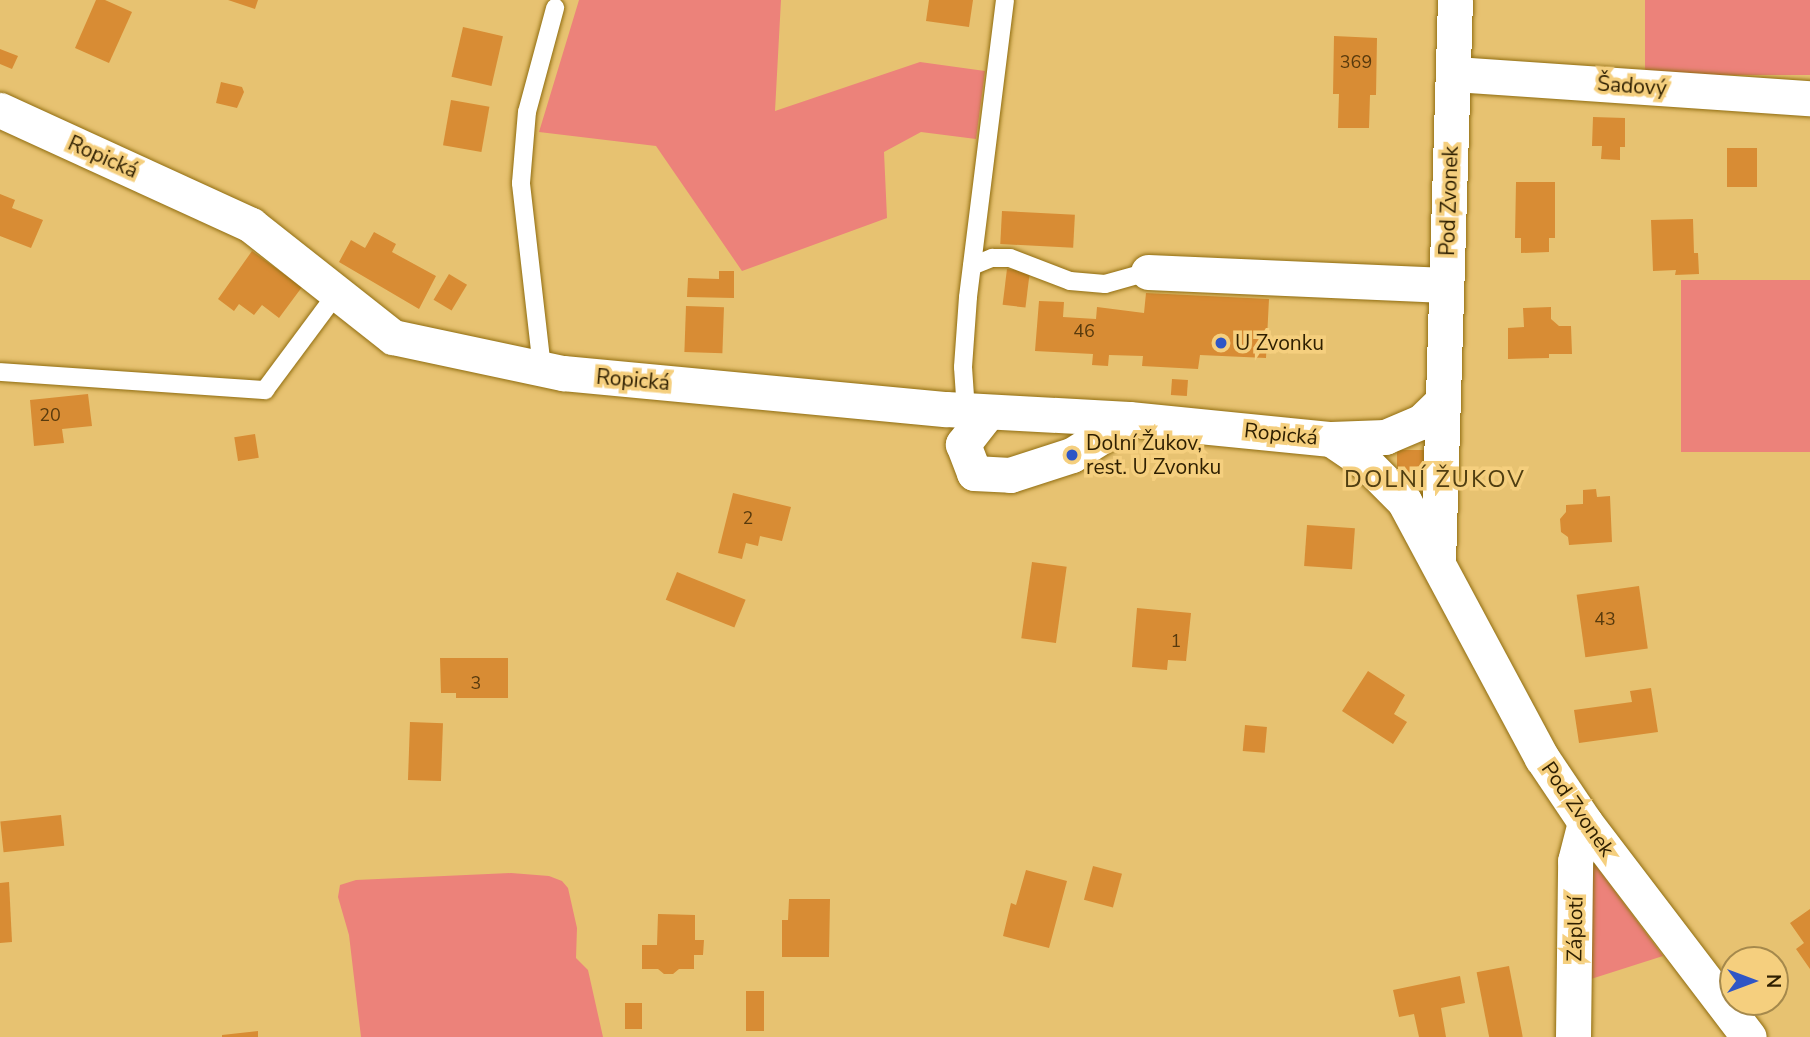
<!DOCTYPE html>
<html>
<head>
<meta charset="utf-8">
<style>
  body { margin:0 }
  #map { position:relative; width:1810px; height:1037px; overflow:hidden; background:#e7c271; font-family:"Nunito Sans",sans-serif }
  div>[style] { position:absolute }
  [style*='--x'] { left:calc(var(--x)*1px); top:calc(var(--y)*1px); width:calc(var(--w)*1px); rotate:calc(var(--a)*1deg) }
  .green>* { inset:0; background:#ec827a; transform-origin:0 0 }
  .building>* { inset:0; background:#d88c34; transform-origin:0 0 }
  .roads { filter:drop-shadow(0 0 2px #906d10) drop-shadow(0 0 2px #906d10) }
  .service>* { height:18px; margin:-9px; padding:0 9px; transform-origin:9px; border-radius:9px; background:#fff }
  .minor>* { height:35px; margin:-17.5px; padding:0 17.5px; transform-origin:17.5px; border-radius:17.5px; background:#fff }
  .dots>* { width:19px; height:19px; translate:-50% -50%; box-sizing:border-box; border:4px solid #f5cf7e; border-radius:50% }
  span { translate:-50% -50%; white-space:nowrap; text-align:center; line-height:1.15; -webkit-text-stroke:7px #f5cf7e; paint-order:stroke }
  .number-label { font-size:18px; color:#583a0d }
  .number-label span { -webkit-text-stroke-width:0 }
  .street-label { font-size:21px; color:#2e1f00 }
  .poi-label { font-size:21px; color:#2e1f00 }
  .left { translate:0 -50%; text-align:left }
  .quarter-label { font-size:24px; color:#503e11; letter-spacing:2px }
  .north { position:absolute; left:1719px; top:946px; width:70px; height:70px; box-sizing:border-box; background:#f5cf7e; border:2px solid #a5894c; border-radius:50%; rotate:90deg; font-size:19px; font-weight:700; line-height:28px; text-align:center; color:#2e1f00 }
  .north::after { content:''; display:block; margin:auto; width:24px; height:32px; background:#2f56c6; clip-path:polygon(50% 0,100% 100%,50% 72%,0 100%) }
</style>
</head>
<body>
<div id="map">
  <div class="green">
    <div style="clip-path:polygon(579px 0,781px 0,775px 111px,920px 62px,985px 71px,976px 139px,921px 132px,884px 152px,887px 218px,742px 271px,656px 146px,539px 132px)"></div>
    <div style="left:1645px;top:0;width:165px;height:75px"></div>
    <div style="left:1810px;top:280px;width:172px;height:129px;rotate:90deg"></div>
    <div style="clip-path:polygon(1593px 862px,1663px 956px,1591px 979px,1586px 887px)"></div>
    <div style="clip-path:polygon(511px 873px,549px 876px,562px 881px,568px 888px,577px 928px,576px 958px,588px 970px,603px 1037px,361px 1037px,349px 935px,338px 897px,340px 885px,356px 880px)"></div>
  </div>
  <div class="building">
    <div style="clip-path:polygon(96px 0,105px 0,132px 12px,109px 63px,75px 48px)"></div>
    <div style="clip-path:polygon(228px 0,258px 0,255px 9px)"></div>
    <div style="clip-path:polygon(929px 0,973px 0,969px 27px,926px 21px)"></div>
    <div style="left:463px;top:27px;width:41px;height:51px;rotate:13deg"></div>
    <div style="clip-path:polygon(1334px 36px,1377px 38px,1376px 95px,1370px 95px,1369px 128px,1338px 128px,1339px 94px,1333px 94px)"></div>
    <div style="clip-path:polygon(0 49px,18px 56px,12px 69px,0 64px)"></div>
    <div style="clip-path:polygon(221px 82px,242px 87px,244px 92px,237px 108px,216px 103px)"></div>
    <div style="left:451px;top:100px;width:39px;height:46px;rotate:10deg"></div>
    <div style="clip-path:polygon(1593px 117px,1625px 118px,1625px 147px,1620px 147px,1620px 160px,1601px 159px,1602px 146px,1592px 146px)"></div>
    <div style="left:1727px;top:148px;width:30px;height:39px"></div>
    <div style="clip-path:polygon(1516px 182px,1555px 182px,1555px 238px,1549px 238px,1549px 252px,1521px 253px,1521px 238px,1515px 238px)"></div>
    <div style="clip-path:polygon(0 194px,15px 200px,12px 208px,43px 220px,31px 248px,0 236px)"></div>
    <div style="left:1002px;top:211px;width:73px;height:33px;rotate:3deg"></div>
    <div style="clip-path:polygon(1693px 219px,1694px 253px,1698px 253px,1699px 274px,1675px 275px,1676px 270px,1653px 271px,1651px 220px)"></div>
    <div style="clip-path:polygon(374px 232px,396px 244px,392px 252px,436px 276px,419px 309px,339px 262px,351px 240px,365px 248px)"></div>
    <div style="clip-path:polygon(252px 251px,302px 287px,279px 318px,262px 305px,254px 315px,239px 304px,234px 311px,218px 299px)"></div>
    <div style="left:1007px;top:269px;width:23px;height:36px;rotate:7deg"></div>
    <div style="clip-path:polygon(719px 271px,734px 271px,734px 298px,687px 297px,688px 278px,719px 279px)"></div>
    <div style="left:449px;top:274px;width:21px;height:30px;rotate:31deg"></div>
    <div style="clip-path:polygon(1146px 293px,1269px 299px,1266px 358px,1200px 355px,1198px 369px,1142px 366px,1143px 356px,1109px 355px,1108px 366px,1092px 365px,1093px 354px,1035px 351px,1039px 301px,1064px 302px,1063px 317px,1096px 319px,1097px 307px,1144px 313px)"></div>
    <div style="left:686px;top:306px;width:38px;height:46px;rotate:2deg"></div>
    <div style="clip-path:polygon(1551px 307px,1551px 319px,1559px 326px,1571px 326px,1572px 354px,1549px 354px,1549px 358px,1508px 359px,1508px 328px,1524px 327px,1523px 308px)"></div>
    <div style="left:1172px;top:379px;width:16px;height:16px;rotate:4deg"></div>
    <div style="clip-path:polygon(88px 394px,92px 426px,62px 429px,64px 443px,34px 446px,30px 400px)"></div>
    <div style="left:255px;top:434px;width:24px;height:21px;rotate:81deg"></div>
    <div style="clip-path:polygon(1397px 450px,1432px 450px,1432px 481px,1407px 481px,1407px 471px,1397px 471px)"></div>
    <div style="clip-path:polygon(1596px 489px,1597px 497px,1610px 496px,1612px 542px,1569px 545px,1568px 537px,1561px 532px,1560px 519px,1566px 512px,1566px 505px,1583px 504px,1583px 490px)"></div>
    <div style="clip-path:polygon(733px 493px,791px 507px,782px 541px,760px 536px,758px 546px,746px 543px,742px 559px,718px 553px)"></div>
    <div style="left:1307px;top:525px;width:48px;height:41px;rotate:4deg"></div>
    <div style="left:1032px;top:562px;width:35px;height:77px;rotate:8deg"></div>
    <div style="left:677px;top:572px;width:74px;height:30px;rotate:22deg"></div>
    <div style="left:1639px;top:586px;width:63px;height:63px;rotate:82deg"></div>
    <div style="clip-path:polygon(1137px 608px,1191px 613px,1186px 661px,1168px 660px,1167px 670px,1132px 667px)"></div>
    <div style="clip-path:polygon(440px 658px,508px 658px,508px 698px,456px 698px,456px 693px,441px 693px)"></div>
    <div style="clip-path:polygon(1368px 671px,1405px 695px,1394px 714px,1407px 722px,1393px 744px,1342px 711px)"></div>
    <div style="clip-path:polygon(1651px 688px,1658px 732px,1579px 743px,1574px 710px,1632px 702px,1630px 691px)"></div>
    <div style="left:410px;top:722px;width:33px;height:58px;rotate:2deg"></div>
    <div style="left:1245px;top:725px;width:22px;height:26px;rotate:5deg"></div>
    <div style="left:61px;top:815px;width:31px;height:61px;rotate:84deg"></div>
    <div style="left:1093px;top:866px;width:30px;height:35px;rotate:15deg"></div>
    <div style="clip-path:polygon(1026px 870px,1067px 881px,1049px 948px,1003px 936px,1011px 903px,1016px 905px)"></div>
    <div style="clip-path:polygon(9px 882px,12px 942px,0 943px,0 883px)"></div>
    <div style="clip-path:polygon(789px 899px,830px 899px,829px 957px,782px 957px,782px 920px,788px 920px)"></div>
    <div style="clip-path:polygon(1810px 909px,1810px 969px,1796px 949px,1804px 943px,1790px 923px)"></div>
    <div style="clip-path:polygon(658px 914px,695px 915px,695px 940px,704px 940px,703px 955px,694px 955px,694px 969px,679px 969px,673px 974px,664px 974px,658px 969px,642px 969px,642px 945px,657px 945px)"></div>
    <div style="left:1509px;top:966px;width:72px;height:33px;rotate:79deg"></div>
    <div style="clip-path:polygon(1460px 976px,1465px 1003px,1441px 1008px,1446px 1037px,1419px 1037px,1414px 1014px,1399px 1017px,1393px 990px)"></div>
    <div style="left:746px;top:991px;width:18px;height:40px"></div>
    <div style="left:625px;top:1003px;width:17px;height:26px"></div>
    <div style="clip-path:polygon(258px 1031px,258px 1037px,222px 1037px,222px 1035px)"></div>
  </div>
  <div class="roads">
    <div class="service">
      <div style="--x:972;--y:266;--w:22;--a:-22"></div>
      <div style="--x:992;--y:258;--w:18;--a:0"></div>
      <div style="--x:1010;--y:258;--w:64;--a:21"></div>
      <div style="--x:1070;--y:281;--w:35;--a:5"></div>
      <div style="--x:1105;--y:284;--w:45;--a:-15.6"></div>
      <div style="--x:542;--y:368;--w:186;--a:-96.5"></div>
      <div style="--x:521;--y:183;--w:71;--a:-85.2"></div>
      <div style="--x:527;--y:112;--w:108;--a:-74.9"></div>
      <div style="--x:0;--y:372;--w:266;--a:3.9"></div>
      <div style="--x:265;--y:390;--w:121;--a:-53.4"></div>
      <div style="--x:966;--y:411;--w:44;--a:-93.9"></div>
      <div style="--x:963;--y:367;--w:70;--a:-85.9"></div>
      <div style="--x:968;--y:297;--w:299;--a:-82.9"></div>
    </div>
    <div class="minor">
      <div style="--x:1454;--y:74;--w:357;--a:3.9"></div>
      <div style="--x:0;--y:110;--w:276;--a:24.6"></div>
      <div style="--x:251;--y:225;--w:181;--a:38.3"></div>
      <div style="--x:393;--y:337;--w:174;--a:12"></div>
      <div style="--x:563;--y:373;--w:385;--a:5.4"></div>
      <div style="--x:946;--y:409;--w:183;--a:3.1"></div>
      <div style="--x:1129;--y:419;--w:203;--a:5.7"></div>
      <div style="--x:1331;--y:439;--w:54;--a:-2.1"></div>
      <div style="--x:1385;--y:437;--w:39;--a:-23"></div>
      <div style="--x:1421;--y:422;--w:29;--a:-44"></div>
      <div style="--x:1148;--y:272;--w:298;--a:2.5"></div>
      <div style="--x:988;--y:412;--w:41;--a:128"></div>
      <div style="--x:963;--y:444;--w:31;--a:69"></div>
      <div style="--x:974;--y:473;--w:36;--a:3"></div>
      <div style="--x:1010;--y:475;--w:65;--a:-17.9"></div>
      <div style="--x:1072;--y:455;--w:67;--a:-32.3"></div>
      <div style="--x:1331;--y:439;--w:40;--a:34"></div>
      <div style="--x:1364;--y:461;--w:57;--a:45"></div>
      <div style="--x:1404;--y:501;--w:292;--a:61.8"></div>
      <div style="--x:1542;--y:758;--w:77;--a:56.1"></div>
      <div style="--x:1585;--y:822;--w:270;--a:52.7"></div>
      <div style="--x:1438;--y:562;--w:562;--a:-88.27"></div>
      <div style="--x:1573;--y:1037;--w:176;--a:-89.3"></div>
      <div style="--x:1575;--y:861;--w:40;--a:-75.6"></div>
    </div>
  </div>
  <div class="dots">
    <div style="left:1221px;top:343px;background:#2f56c6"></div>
    <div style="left:1072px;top:455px;background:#2f56c6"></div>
  </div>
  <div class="number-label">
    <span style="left:1356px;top:62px">369</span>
    <span style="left:1084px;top:331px">46</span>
    <span style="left:50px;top:415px">20</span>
    <span style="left:748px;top:518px">2</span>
    <span style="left:1605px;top:619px">43</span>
    <span style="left:1176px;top:641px">1</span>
    <span style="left:476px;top:683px">3</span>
  </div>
  <div class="street-label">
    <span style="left:1632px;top:86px;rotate:4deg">Šadový</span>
    <span style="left:103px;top:157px;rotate:24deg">Ropická</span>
    <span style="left:1449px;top:201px;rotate:-88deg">Pod Zvonek</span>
    <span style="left:633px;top:380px;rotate:5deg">Ropická</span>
    <span style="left:1281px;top:434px;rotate:6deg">Ropická</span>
    <span style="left:1578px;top:809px;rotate:55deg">Pod Zvonek</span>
    <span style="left:1575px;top:929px;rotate:-89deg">Záplotí</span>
  </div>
  <div class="poi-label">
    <span class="left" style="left:1235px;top:343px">U Zvonku</span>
    <span class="left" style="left:1086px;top:455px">Dolní Žukov,<br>rest. U Zvonku</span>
  </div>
  <div class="quarter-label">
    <span style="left:1435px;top:480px">DOLNÍ ŽUKOV</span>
  </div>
  <div class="north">N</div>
</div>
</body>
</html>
